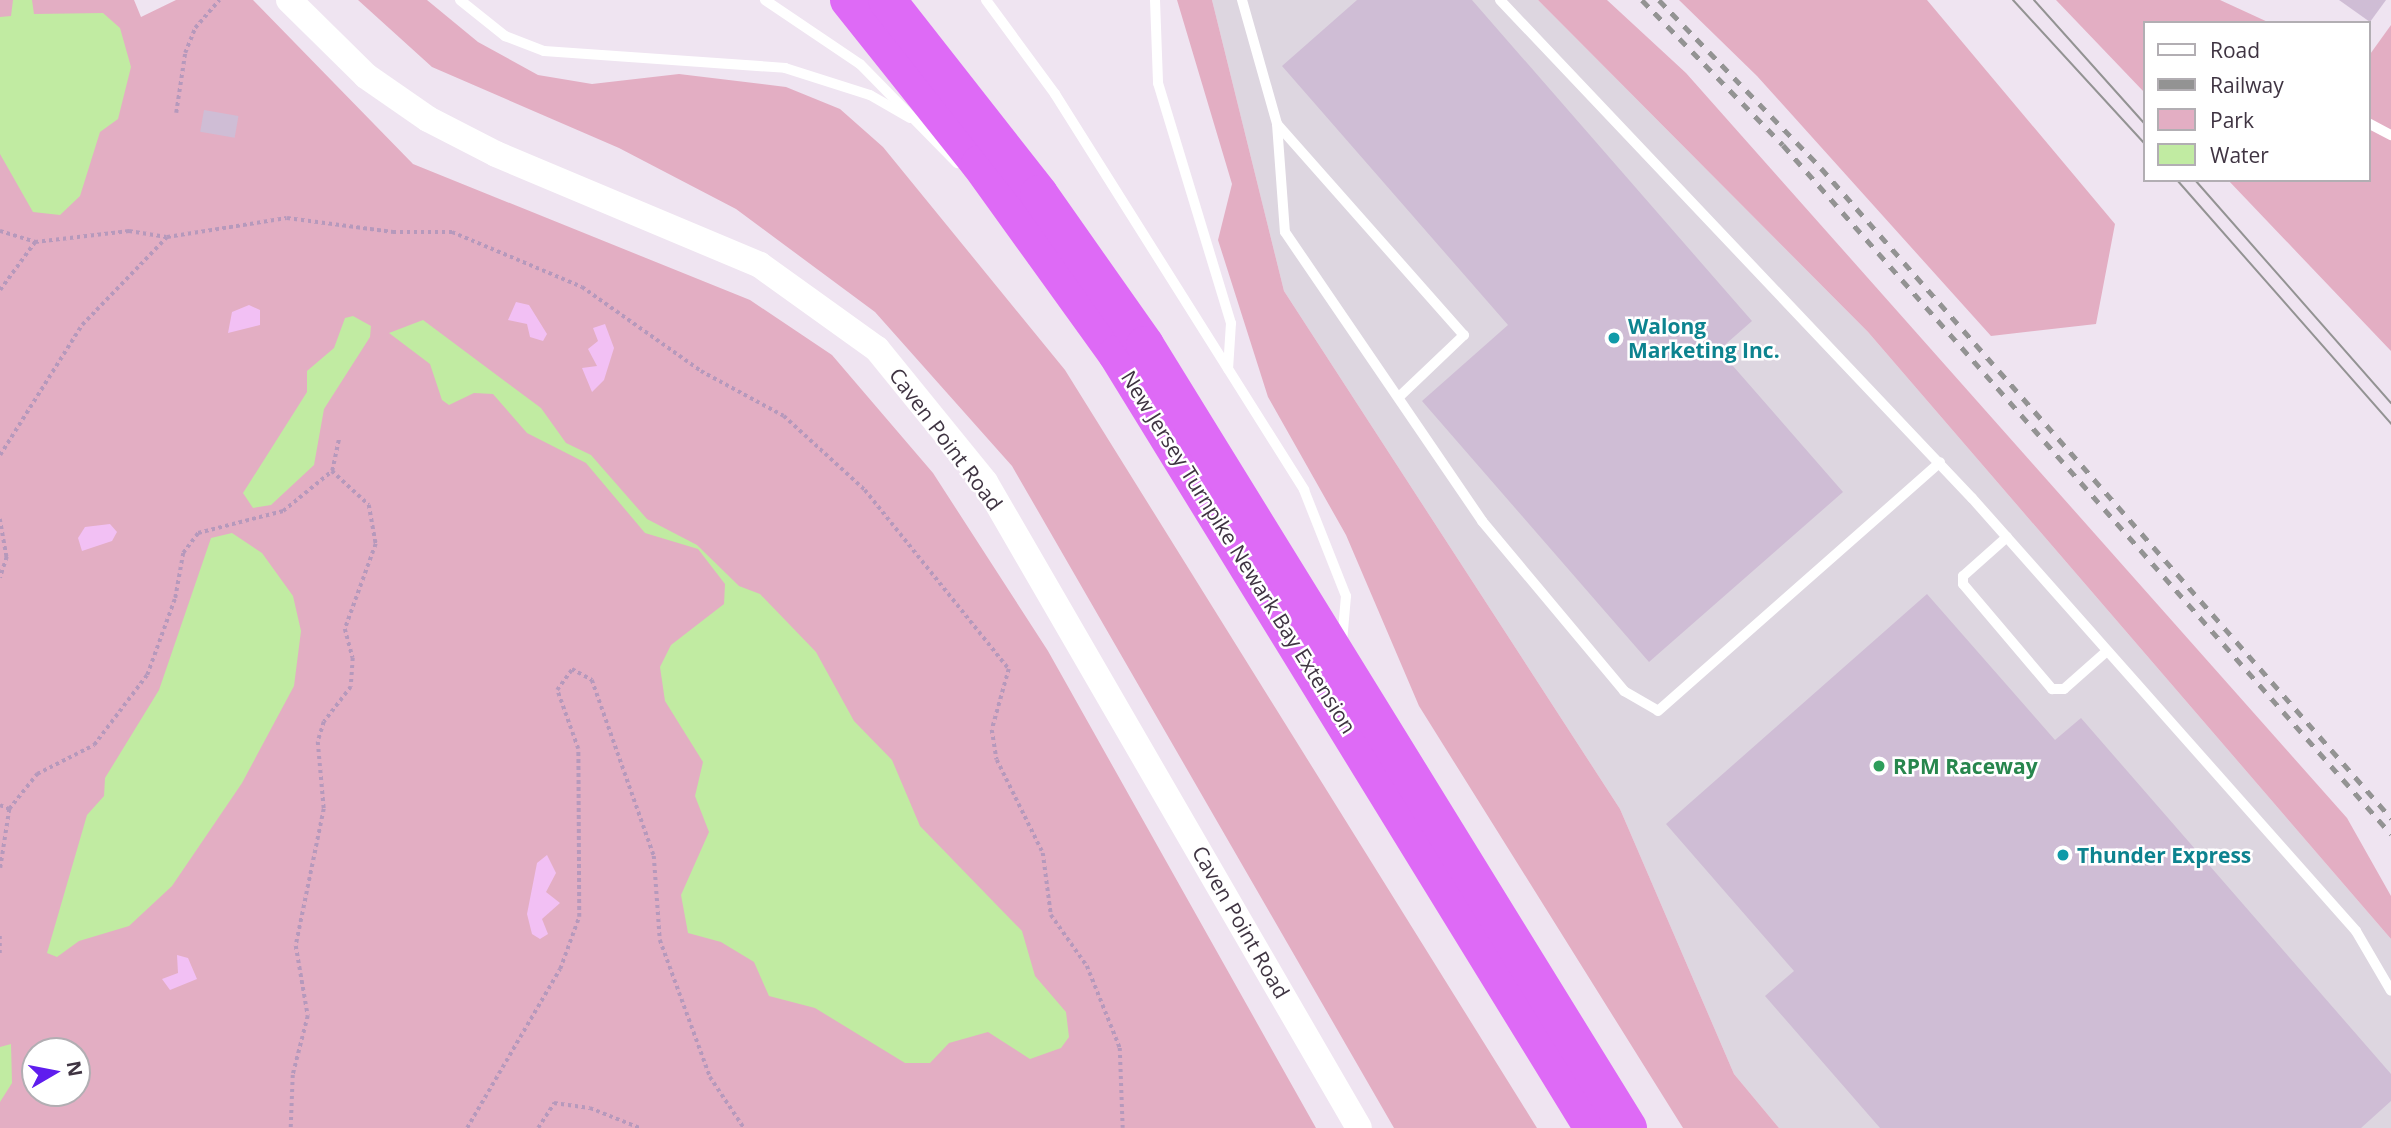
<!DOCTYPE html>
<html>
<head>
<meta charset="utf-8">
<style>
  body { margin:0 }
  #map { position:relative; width:2391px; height:1128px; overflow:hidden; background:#efe4f1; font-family:"Open Sans",sans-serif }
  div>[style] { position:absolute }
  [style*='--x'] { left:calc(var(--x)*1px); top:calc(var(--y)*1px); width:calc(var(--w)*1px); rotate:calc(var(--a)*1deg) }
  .industrial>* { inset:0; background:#ddd6e0 }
  .green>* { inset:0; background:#e3aec3 }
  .sand>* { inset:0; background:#f2c0f4 }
  .water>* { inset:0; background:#c1eba2 }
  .building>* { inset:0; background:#cfbdd5; transform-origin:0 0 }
  .path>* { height:3.5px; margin-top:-1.75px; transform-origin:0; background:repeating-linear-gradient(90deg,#b699bc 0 3.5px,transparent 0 7px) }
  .service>* { height:10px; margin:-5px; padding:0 5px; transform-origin:5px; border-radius:5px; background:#fff }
  .tertiary>* { height:26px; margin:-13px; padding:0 13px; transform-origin:13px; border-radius:13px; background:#fff }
  .motorway>* { height:38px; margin:-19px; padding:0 19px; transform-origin:19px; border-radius:19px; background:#de6af6 }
  .tram>* { height:2px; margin:-1px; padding:0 1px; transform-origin:1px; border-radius:1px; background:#939393 }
  .rail>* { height:5px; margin-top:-2.5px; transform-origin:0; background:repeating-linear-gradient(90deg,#939393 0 9px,transparent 0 18px) }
  .dots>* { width:19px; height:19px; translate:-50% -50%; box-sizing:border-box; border:4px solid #fff; border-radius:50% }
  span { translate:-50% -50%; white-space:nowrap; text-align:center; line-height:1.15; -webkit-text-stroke:5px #fff; paint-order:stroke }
  .culture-label { font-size:21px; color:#0d838f; font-weight:700 }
  .left { translate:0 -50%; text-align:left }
  .street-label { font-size:21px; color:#3f3442 }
  .leisure-label { font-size:21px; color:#27864d; font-weight:700 }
  .legend { position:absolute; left:2143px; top:21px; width:228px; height:161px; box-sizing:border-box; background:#fff; border:2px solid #b2aeb3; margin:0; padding:9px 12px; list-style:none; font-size:21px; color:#3f3442 }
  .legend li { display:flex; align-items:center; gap:14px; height:35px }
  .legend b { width:35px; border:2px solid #b2aeb3 }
  .north { position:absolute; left:21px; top:1037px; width:70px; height:70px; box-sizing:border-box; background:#fff; border:2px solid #b2aeb3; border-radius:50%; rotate:80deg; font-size:19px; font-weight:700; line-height:28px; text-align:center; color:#3f3442 }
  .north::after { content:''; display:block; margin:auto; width:24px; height:32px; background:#5f1dee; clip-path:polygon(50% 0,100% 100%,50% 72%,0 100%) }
</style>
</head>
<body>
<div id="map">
  <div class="industrial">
    <div style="clip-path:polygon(1212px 0,1538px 0,1868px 332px,2391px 939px,2391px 1128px,1779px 1128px,1734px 1074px,1620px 809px,1284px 291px)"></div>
  </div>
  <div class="green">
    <div style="clip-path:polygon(evenodd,0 0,134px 0,141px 17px,176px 0,253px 0,413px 164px,750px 300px,832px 355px,933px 473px,1048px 651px,1316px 1128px,0 1128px,0 0,35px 1051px,77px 1051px,77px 1093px,35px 1093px,35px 1051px)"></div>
    <div style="clip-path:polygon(358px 0,427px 0,478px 42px,538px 75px,592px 84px,679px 74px,786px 87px,840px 109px,883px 147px,1065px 370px,1537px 1128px,1394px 1128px,1012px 466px,875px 312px,736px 209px,619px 148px,432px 67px)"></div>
    <div style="clip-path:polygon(1177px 0,1212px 0,1284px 291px,1620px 809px,1734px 1074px,1779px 1128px,1683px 1128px,1419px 706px,1346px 535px,1268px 397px,1218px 240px,1232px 184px)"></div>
    <div style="clip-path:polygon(1538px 0,1607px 0,1686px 73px,2347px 818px,2391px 896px,2391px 939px,1868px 332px)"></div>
    <div style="clip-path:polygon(1679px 0,1927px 0,2115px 224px,2096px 324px,1991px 336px,1757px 76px)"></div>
    <div style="clip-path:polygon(2056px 0,2220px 0,2270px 23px,2144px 23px,2144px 92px)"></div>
    <div style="clip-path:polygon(2391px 25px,2391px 351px,2228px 180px,2368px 180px,2368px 57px)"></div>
  </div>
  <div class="sand">
    <div style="clip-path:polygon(516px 302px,529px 305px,547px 334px,543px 341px,530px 337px,527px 324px,508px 320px)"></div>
    <div style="clip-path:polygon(249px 305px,260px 310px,260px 325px,228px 333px,232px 312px)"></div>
    <div style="clip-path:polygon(605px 324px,614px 348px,604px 380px,592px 392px,582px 368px,597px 366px,588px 349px,598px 341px,593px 328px)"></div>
    <div style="clip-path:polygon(110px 524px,117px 532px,112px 541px,82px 551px,78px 538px,85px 527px)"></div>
    <div style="clip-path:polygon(547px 855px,556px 873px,546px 892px,560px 903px,542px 919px,548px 934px,540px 939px,532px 934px,527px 914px,537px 863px)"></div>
    <div style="clip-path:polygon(177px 955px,188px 958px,197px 979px,170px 990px,162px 979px,178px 973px)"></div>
  </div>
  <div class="water">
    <div style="clip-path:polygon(13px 0,32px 0,34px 14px,103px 13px,120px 28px,131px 67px,118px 119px,100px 132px,80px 196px,60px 215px,33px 212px,0 154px,0 17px,11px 16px)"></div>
    <div style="clip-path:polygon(353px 316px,371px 326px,370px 337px,324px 409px,314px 465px,271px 505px,253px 508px,243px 493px,307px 392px,307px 371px,334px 348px,345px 318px)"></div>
    <div style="clip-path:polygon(423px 320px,541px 408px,566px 443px,591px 455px,647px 519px,697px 545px,739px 586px,760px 594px,816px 652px,854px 721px,892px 760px,920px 826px,1022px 931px,1035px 976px,1066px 1012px,1069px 1037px,1061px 1048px,1030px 1059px,988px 1032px,949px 1043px,930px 1063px,905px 1063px,815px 1008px,769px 996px,754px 962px,721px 942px,688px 933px,681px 895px,709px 832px,695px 796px,703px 762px,665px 701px,660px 667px,671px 645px,724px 604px,725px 584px,698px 549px,645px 533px,586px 463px,527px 433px,493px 394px,474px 393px,449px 405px,442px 400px,430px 364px,389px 333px)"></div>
    <div style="clip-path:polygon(232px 533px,262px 553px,293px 596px,301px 631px,294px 686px,242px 783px,172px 886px,129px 926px,79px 941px,57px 957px,47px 953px,87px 815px,104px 796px,105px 778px,159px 690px,211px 538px)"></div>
    <div style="clip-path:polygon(11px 1044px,12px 1083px,0 1102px,0 1047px)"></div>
  </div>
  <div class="building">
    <div style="clip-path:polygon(1357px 0,1472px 0,1752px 321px,1719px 350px,1843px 492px,1649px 662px,1422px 401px,1508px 325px,1282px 66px)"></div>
    <div style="clip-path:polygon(2339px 0,2386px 0,2370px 22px)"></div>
    <div style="left:204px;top:110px;width:35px;height:22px;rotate:10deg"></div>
    <div style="clip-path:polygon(1927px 594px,2055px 740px,2081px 718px,2391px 1074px,2391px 1101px,2361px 1128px,1880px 1128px,1765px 996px,1794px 971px,1666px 824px)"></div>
  </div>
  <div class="path">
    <div style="--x:176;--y:113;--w:61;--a:-81.5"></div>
    <div style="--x:185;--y:53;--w:27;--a:-68"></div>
    <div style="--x:195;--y:28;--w:37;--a:-49"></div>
    <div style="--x:0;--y:231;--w:37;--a:17"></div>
    <div style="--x:0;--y:290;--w:59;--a:-53.9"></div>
    <div style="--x:35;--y:242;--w:95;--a:-6.7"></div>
    <div style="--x:129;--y:231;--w:38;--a:9"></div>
    <div style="--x:167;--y:237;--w:121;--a:-9"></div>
    <div style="--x:287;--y:218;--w:107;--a:7.5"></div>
    <div style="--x:393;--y:232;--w:59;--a:0"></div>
    <div style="--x:452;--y:232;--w:141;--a:22.9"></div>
    <div style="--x:582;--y:287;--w:146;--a:35.2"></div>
    <div style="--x:701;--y:371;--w:94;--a:28.5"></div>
    <div style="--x:784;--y:416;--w:110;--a:42.4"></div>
    <div style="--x:865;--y:490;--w:230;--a:51.2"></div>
    <div style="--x:1009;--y:669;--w:63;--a:105.6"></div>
    <div style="--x:992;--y:730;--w:30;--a:81"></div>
    <div style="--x:997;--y:760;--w:104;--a:63.7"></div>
    <div style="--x:1043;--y:853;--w:63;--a:82.6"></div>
    <div style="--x:1051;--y:915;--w:62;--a:54.8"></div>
    <div style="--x:1087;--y:966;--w:88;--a:68.1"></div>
    <div style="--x:1120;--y:1048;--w:80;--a:87.9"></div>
    <div style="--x:0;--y:455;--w:154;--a:-57.8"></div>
    <div style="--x:82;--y:325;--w:122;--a:-46"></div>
    <div style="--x:332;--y:471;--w:33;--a:-78"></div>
    <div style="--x:0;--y:519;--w:39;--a:80"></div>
    <div style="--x:7;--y:557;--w:22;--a:108"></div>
    <div style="--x:0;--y:805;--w:10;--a:24"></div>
    <div style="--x:9;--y:809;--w:45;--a:-51.3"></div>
    <div style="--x:37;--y:774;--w:64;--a:-27"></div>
    <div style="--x:94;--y:745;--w:88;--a:-52.9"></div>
    <div style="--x:147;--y:675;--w:82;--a:-70"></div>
    <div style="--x:175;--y:598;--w:46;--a:-79.9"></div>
    <div style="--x:183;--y:553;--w:25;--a:-53"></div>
    <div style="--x:198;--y:533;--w:88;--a:-14.5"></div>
    <div style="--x:283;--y:511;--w:63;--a:-39.2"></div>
    <div style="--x:332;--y:471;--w:50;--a:42.6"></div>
    <div style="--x:369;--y:505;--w:40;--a:80"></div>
    <div style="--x:376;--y:544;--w:90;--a:110"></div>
    <div style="--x:345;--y:629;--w:30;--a:75"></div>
    <div style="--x:353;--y:658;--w:29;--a:94"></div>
    <div style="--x:351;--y:687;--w:44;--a:127.6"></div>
    <div style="--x:324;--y:722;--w:21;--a:107"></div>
    <div style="--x:318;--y:742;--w:67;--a:84.9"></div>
    <div style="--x:324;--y:809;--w:140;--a:101.6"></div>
    <div style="--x:296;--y:946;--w:71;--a:80.3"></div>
    <div style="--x:308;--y:1016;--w:61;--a:104.3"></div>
    <div style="--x:293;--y:1075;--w:53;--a:92.2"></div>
    <div style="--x:0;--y:868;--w:60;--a:-81.3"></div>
    <div style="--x:0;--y:936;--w:18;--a:90"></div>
    <div style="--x:467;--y:1128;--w:184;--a:-59.7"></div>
    <div style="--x:560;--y:969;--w:55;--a:-69.9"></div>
    <div style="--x:579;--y:917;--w:168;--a:-90.3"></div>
    <div style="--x:578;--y:749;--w:63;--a:-109.6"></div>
    <div style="--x:557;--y:690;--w:26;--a:-54"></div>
    <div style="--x:572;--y:669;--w:23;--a:29"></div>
    <div style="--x:592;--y:680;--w:187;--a:70.6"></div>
    <div style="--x:654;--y:856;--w:84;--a:85.9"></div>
    <div style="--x:660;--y:940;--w:146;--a:69.9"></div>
    <div style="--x:710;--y:1077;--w:61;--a:56.3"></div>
    <div style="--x:538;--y:1128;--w:30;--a:-57"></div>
    <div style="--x:554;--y:1103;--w:36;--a:8"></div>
    <div style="--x:590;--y:1108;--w:54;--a:21.8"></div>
  </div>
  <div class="service">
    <div style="--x:460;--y:0;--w:58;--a:38.7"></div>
    <div style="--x:505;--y:36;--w:42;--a:21"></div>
    <div style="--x:544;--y:51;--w:242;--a:4"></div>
    <div style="--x:785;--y:68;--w:89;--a:17.6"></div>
    <div style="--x:870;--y:95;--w:46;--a:29.9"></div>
    <div style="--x:765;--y:0;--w:115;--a:34"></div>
    <div style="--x:860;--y:64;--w:139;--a:45.6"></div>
    <div style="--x:986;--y:0;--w:117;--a:53.7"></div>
    <div style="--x:1055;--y:94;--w:468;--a:57.8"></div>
    <div style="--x:1304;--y:490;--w:114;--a:68.4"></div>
    <div style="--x:1346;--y:596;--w:46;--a:95"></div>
    <div style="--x:1155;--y:0;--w:83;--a:87.9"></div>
    <div style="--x:1158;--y:83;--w:251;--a:73.1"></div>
    <div style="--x:1231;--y:323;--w:46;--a:93.7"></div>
    <div style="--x:1242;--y:0;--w:129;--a:74.2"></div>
    <div style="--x:1277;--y:124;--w:108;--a:85.8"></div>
    <div style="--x:1285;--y:232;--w:350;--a:55.7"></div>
    <div style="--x:1482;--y:521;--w:222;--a:50.1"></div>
    <div style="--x:1624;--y:691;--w:39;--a:30"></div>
    <div style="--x:1658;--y:711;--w:376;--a:-41.4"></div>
    <div style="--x:1500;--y:0;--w:686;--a:46.54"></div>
    <div style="--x:1972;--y:498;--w:579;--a:48.43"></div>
    <div style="--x:2356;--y:931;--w:69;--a:59.7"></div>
    <div style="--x:2368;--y:123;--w:26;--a:28"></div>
    <div style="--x:1277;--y:124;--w:282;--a:48.5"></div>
    <div style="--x:1464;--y:335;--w:90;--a:136.4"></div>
    <div style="--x:2007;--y:537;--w:59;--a:138.4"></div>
    <div style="--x:1963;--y:576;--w:8;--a:90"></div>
    <div style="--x:1963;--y:584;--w:138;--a:49.7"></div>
    <div style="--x:2052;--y:689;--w:12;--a:0"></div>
    <div style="--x:2064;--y:689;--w:57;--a:-41.5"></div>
  </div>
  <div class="tertiary">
    <div style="--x:289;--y:0;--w:108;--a:44.6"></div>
    <div style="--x:366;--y:76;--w:75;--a:34.7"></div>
    <div style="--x:428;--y:119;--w:76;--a:27.2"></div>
    <div style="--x:496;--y:154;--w:286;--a:22.8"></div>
    <div style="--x:760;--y:265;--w:144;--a:35.7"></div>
    <div style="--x:877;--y:349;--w:171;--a:50.9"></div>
    <div style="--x:985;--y:482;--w:746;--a:59.93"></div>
  </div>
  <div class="motorway">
    <div style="--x:849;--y:0;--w:210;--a:51.4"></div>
    <div style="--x:980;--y:164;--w:234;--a:54.2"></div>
    <div style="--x:1117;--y:354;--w:909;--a:58.41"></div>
    <div style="--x:887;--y:0;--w:246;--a:51.9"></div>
    <div style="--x:1039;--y:194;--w:184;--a:54.9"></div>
    <div style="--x:1145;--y:345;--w:920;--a:58.33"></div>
  </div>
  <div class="tram">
    <div style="--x:2013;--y:0;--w:194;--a:47.5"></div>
    <div style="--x:2034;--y:0;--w:165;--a:48.2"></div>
    <div style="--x:2177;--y:180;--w:325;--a:48.7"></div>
    <div style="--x:2195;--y:180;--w:297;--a:48.7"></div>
  </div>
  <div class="rail">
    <div style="--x:1642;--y:0;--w:202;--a:45.8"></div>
    <div style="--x:1783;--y:145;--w:919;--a:48.57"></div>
    <div style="--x:1659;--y:0;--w:233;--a:46"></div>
    <div style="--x:1821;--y:168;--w:865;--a:48.75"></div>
  </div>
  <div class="dots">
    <div style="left:1614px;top:338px;background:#0f9aa8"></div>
    <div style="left:1879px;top:766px;background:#2e9e5b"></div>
    <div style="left:2063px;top:855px;background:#0f9aa8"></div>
  </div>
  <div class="culture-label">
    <span class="left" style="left:1628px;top:338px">Walong<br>Marketing Inc.</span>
    <span class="left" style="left:2077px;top:855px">Thunder Express</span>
  </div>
  <div class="street-label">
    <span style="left:946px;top:439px;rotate:53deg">Caven Point Road</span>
    <span style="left:1239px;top:552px;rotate:58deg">New Jersey Turnpike Newark Bay Extension</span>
    <span style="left:1241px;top:922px;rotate:60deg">Caven Point Road</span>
  </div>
  <div class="leisure-label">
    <span class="left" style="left:1893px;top:766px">RPM Raceway</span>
  </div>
  <ul class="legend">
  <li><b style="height:9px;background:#fff"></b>Road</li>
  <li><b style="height:9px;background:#939393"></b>Railway</li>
  <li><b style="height:19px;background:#e3aec3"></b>Park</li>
  <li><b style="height:19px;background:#c1eba2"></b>Water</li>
  </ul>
  <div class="north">N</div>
</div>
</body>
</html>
